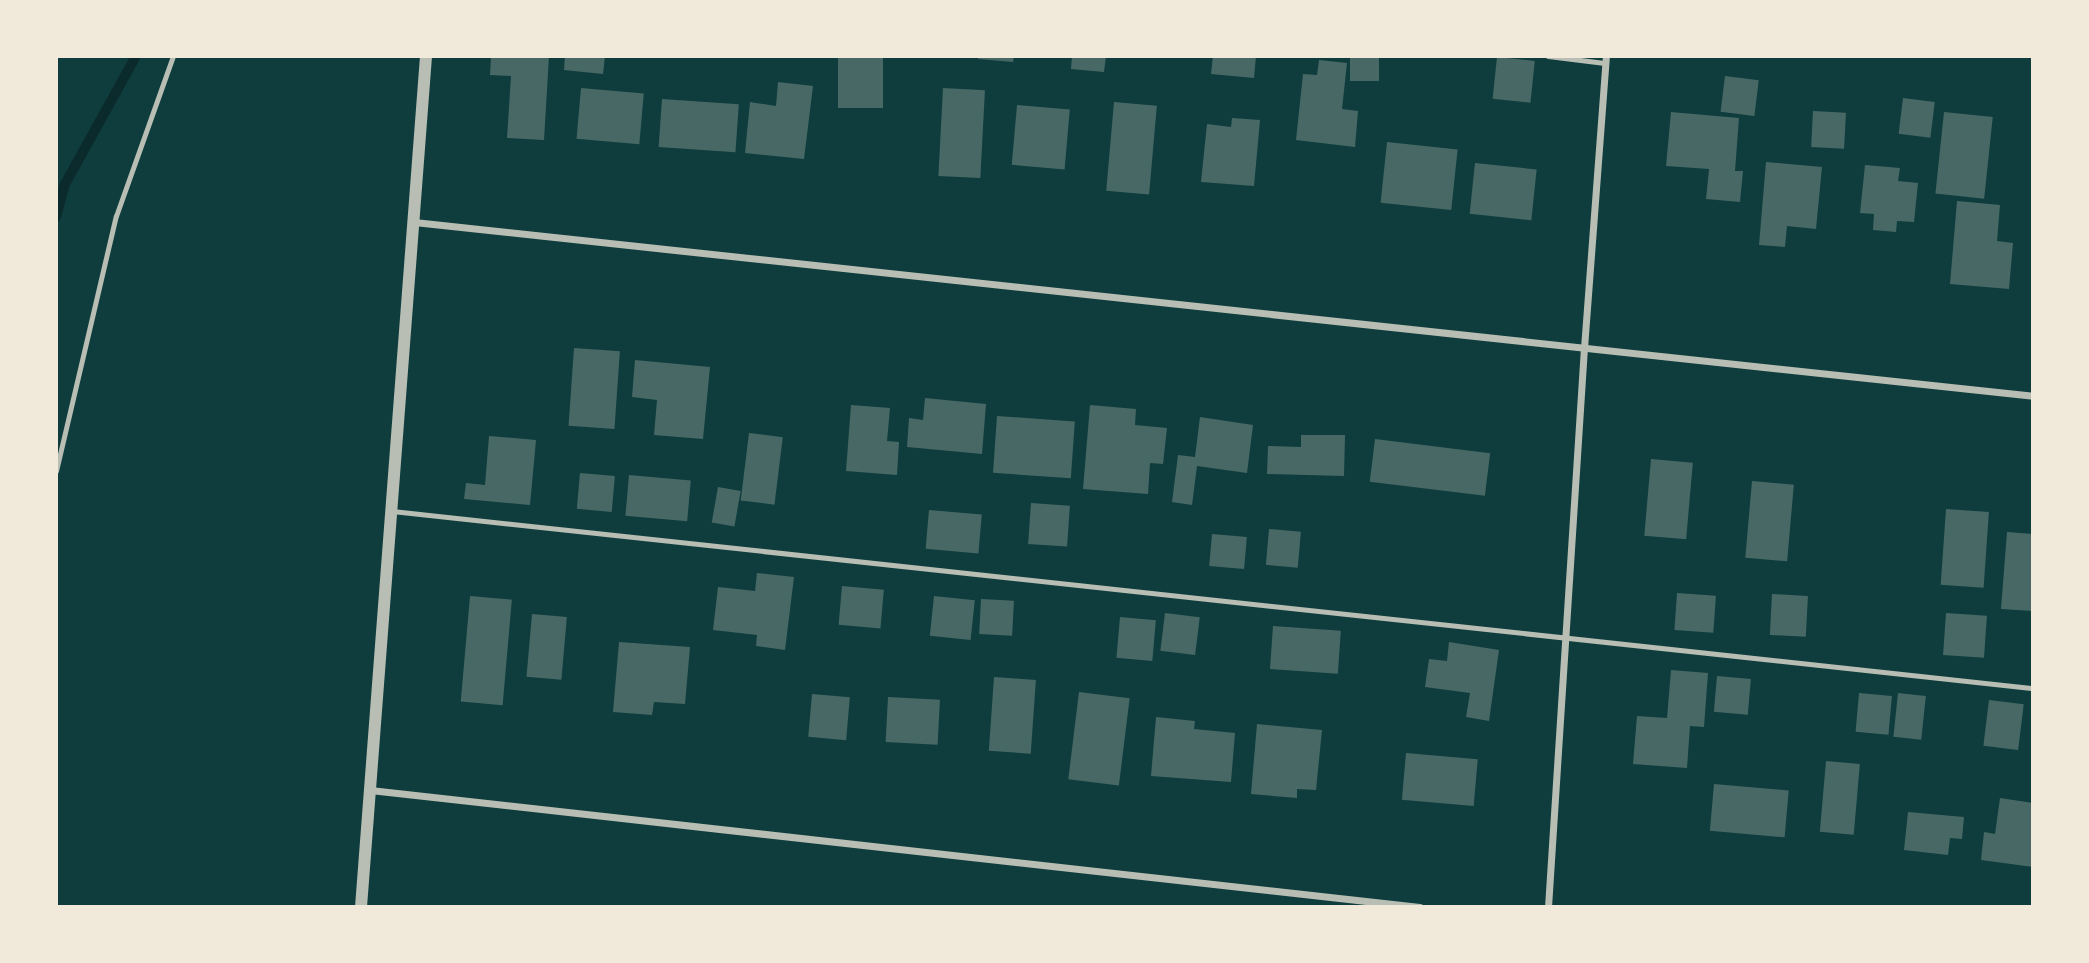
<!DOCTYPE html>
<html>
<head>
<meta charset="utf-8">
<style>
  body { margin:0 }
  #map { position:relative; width:2089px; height:963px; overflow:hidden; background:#0f3d3e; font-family:Barlow,sans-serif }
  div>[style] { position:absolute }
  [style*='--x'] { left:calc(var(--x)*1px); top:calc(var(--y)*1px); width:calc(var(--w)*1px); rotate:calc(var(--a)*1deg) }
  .stream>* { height:10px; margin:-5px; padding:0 5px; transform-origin:5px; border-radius:5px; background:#0a2a2b }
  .building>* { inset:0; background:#486865; transform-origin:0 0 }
  .service>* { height:5px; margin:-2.5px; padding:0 2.5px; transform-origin:2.5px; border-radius:2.5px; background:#b8beb3 }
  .minor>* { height:7px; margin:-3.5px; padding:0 3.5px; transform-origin:3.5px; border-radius:3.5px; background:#b8beb3 }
  .tertiary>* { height:12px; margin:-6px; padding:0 6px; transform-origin:6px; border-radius:6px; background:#b8beb3 }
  span { translate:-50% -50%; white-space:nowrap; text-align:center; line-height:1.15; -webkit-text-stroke:6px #f1e9da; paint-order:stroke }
  .frame { position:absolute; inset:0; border:58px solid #f1e9da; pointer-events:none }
</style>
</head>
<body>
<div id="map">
  <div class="stream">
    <div style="--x:56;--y:217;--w:34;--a:-75"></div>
    <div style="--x:65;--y:184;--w:146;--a:-61"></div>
  </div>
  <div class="building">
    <div style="clip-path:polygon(491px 56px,549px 56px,544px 140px,507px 138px,511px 76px,490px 75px)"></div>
    <div style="clip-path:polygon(565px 56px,605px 56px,603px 74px,564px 70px)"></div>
    <div style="left:838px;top:56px;width:45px;height:52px"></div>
    <div style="clip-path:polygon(978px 56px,1014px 56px,1013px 62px,978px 59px)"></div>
    <div style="clip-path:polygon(1072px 56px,1106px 56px,1104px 72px,1071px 69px)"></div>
    <div style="clip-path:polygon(1213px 56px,1256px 56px,1254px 78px,1211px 74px)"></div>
    <div style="left:1350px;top:56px;width:29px;height:25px"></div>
    <div style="left:1497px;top:57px;width:38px;height:42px;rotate:6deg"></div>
    <div style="clip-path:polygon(1319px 60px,1347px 63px,1342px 109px,1358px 111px,1355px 147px,1296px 140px,1303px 74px,1317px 75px)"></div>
    <div style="left:1725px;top:76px;width:34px;height:36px;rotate:7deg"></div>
    <div style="clip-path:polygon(778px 82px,813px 86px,804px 159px,745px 153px,750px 102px,776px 106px)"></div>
    <div style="left:581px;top:88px;width:63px;height:51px;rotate:5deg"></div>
    <div style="left:943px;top:88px;width:42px;height:88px;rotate:3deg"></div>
    <div style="left:1903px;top:98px;width:32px;height:36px;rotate:7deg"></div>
    <div style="left:662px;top:99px;width:77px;height:48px;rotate:4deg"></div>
    <div style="left:1114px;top:102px;width:43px;height:89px;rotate:5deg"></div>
    <div style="left:1017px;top:105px;width:53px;height:60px;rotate:5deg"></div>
    <div style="left:1813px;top:111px;width:33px;height:36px;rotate:3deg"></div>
    <div style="clip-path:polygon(1671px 112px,1739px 118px,1735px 171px,1743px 171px,1740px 202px,1706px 199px,1709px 169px,1666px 166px)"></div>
    <div style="left:1944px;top:112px;width:49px;height:82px;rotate:6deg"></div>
    <div style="clip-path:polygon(1232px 118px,1260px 120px,1254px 186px,1201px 182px,1207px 124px,1231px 127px)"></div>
    <div style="left:1387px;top:142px;width:71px;height:61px;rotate:6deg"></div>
    <div style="clip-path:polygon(1766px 162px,1822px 167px,1816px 229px,1787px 226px,1785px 247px,1759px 245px)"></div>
    <div style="left:1475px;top:163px;width:62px;height:51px;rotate:6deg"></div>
    <div style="clip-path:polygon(1865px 165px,1900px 168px,1898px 181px,1918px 183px,1914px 222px,1897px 221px,1896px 232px,1873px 230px,1874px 214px,1860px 213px)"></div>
    <div style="clip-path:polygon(1957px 201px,2000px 205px,1997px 241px,2013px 243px,2009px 289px,1950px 284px)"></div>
    <div style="left:574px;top:348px;width:46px;height:78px;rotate:4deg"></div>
    <div style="clip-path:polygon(635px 360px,710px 367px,703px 439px,654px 435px,657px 400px,632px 397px)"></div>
    <div style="clip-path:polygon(925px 398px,986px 404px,982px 454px,907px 447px,909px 418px,923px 420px)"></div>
    <div style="clip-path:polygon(851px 405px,890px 408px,887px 441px,899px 442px,897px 475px,846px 471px)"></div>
    <div style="clip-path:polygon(1090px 405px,1136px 409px,1135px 425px,1167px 428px,1163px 464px,1150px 463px,1148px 494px,1083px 489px)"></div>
    <div style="left:997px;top:416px;width:78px;height:57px;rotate:4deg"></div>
    <div style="clip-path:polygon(1200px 417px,1253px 425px,1247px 473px,1197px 466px,1192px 505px,1172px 502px,1178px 455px,1195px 457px)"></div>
    <div style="left:749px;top:433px;width:34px;height:68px;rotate:7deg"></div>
    <div style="clip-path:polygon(1301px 435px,1345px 435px,1344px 476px,1267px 474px,1268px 446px,1301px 447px)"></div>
    <div style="clip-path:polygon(489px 436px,536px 440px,530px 505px,464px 499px,466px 483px,485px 485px)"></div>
    <div style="left:1375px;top:439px;width:116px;height:43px;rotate:7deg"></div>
    <div style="left:1651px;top:459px;width:42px;height:77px;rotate:5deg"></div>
    <div style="left:580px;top:473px;width:35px;height:36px;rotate:5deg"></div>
    <div style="left:629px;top:475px;width:62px;height:41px;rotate:5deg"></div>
    <div style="left:1752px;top:481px;width:42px;height:77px;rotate:5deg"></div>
    <div style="left:718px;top:487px;width:23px;height:36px;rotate:10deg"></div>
    <div style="left:1031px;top:503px;width:39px;height:41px;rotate:4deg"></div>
    <div style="left:1946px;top:509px;width:43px;height:76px;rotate:4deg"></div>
    <div style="left:929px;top:510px;width:53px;height:39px;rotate:5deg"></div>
    <div style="left:1269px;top:529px;width:32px;height:36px;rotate:5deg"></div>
    <div style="clip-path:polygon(2007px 532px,2033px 534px,2033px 611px,2001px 609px)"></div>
    <div style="left:1212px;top:534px;width:35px;height:32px;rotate:5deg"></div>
    <div style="clip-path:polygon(757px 573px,794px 577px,785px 650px,756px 646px,757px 635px,713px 630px,718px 587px,755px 591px)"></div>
    <div style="left:842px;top:586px;width:42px;height:39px;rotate:5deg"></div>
    <div style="left:1677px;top:593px;width:39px;height:37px;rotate:4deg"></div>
    <div style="left:1772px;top:594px;width:36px;height:41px;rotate:3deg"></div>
    <div style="left:470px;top:596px;width:42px;height:106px;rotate:5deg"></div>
    <div style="left:934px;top:596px;width:41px;height:40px;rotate:6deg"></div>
    <div style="left:981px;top:599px;width:33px;height:35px;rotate:3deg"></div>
    <div style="left:1165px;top:613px;width:35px;height:38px;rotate:7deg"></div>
    <div style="left:1946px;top:613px;width:41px;height:42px;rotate:4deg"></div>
    <div style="left:532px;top:614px;width:35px;height:63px;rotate:5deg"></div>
    <div style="left:1120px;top:617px;width:36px;height:41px;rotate:5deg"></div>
    <div style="left:1273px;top:626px;width:68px;height:43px;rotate:4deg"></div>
    <div style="clip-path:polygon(619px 642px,690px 647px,685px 704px,654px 702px,652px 715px,613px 712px)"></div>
    <div style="clip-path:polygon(1449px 642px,1499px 650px,1489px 721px,1466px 717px,1470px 693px,1425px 687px,1429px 659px,1447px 661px)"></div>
    <div style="clip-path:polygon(1671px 670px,1708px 673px,1704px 727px,1690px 726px,1687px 768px,1633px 764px,1637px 716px,1667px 718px)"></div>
    <div style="left:1717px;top:676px;width:34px;height:36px;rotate:5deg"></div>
    <div style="left:994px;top:677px;width:42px;height:74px;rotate:4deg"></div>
    <div style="left:1079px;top:692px;width:51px;height:88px;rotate:7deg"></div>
    <div style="left:1859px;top:693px;width:33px;height:39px;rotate:5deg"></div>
    <div style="left:1898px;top:693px;width:28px;height:44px;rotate:6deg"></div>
    <div style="left:812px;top:694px;width:38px;height:43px;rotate:5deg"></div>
    <div style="left:888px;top:697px;width:52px;height:45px;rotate:3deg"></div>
    <div style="left:1989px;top:700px;width:35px;height:46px;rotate:7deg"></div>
    <div style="clip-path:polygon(1156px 717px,1195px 721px,1194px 729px,1235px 733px,1231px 782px,1151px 776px)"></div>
    <div style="clip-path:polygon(1257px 724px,1322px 730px,1316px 790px,1297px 789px,1297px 798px,1251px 794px)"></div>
    <div style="left:1406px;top:753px;width:72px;height:47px;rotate:5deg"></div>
    <div style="left:1826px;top:761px;width:34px;height:71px;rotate:5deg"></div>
    <div style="left:1714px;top:784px;width:75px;height:47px;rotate:5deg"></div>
    <div style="clip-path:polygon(2000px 798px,2033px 803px,2033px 867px,1981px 860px,1984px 832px,1995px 834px)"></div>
    <div style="clip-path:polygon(1908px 812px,1964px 817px,1962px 839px,1950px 838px,1948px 855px,1904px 850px)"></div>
  </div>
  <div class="service">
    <div style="--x:1548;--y:56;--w:57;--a:7"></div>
    <div style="--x:56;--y:471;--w:262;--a:-76.8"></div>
    <div style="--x:116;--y:216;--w:170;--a:-70.4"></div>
    <div style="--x:392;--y:511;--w:1651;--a:6.16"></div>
  </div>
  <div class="minor">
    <div style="--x:414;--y:222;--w:1628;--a:6.13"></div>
    <div style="--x:370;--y:790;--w:1056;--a:6.36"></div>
    <div style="--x:1548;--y:907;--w:560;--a:-86.32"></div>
    <div style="--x:1584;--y:348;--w:293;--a:-85.7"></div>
  </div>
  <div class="tertiary">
    <div style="--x:361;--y:907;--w:853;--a:-85.63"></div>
  </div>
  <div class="frame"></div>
</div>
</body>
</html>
